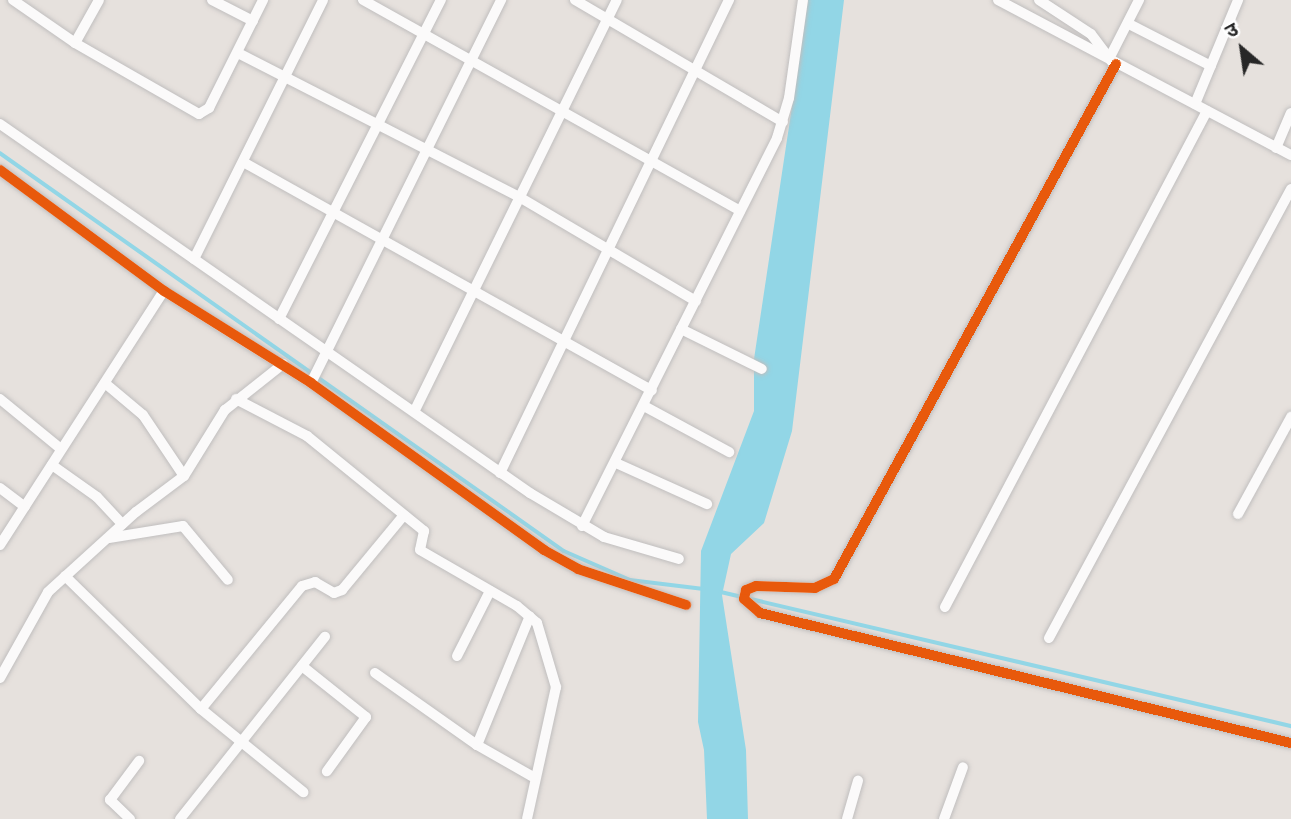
<!DOCTYPE html>
<html>
<head>
<meta charset="utf-8">
<style>
  body { margin:0 }
  #map { position:relative; width:1291px; height:819px; overflow:hidden; background:#e6e1dd; font-family:Roboto,"Noto Sans Devanagari",sans-serif }
  div>[style] { position:absolute }
  [style*='--x'] { left:calc(var(--x)*1px); top:calc(var(--y)*1px); width:calc(var(--w)*1px); rotate:calc(var(--a)*1deg) }
  .water>* { inset:0; background:#92d6e6 }
  .stream>* { height:3.5px; margin:-1.75px; padding:0 1.75px; transform-origin:1.75px; border-radius:1.75px; background:#92d6e6 }
  .roads { filter:drop-shadow(0 0 2px #c0bebe) drop-shadow(0 0 2px #c0bebe) }
  .minor>* { height:10px; margin:-5px; padding:0 5px; transform-origin:5px; border-radius:5px; background:#fbfafa }
  .cycleway>* { height:10px; margin:-5px; padding:0 5px; transform-origin:5px; border-radius:5px; background:#e8590c }
  span { translate:-50% -50%; white-space:nowrap; text-align:center; line-height:1.15; -webkit-text-stroke:5px #fff; paint-order:stroke }
  .north { position:absolute; left:1207px; top:14px; width:70px; height:70px; -webkit-text-stroke:5px #fff; paint-order:stroke; rotate:331deg; font-size:19px; font-weight:700; line-height:28px; text-align:center; color:#272727 }
  .north::after { content:''; display:block; margin:auto; width:24px; height:32px; background:#272727; clip-path:polygon(50% 0,100% 100%,50% 72%,0 100%) }
</style>
</head>
<body>
<div id="map">
  <div class="water">
    <div style="clip-path:polygon(808px 0,844px 0,792px 431px,764px 523px,731px 554px,722px 595px,746px 750px,748px 819px,707px 819px,704px 750px,698px 722px,701px 551px,754px 411px,754px 359px)"></div>
  </div>
  <div class="stream">
    <div style="--x:0;--y:153;--w:690;--a:35.21"></div>
    <div style="--x:564;--y:551;--w:72;--a:23.7"></div>
    <div style="--x:630;--y:580;--w:74;--a:7"></div>
    <div style="--x:721;--y:592;--w:586;--a:13.23"></div>
  </div>
  <div class="roads">
    <div class="minor">
      <div style="--x:13;--y:0;--w:75;--a:34.7"></div>
      <div style="--x:75;--y:43;--w:143;--a:29.8"></div>
      <div style="--x:199;--y:114;--w:12;--a:-31"></div>
      <div style="--x:209;--y:108;--w:121;--a:-63.4"></div>
      <div style="--x:212;--y:0;--w:46;--a:27.1"></div>
      <div style="--x:363;--y:0;--w:432;--a:29.2"></div>
      <div style="--x:575;--y:0;--w:241;--a:30.4"></div>
      <div style="--x:998;--y:0;--w:331;--a:27.9"></div>
      <div style="--x:1039;--y:0;--w:62;--a:33.2"></div>
      <div style="--x:1091;--y:34;--w:35;--a:53"></div>
      <div style="--x:1129;--y:24;--w:92;--a:27.1"></div>
      <div style="--x:75;--y:43;--w:49;--a:-60.8"></div>
      <div style="--x:238;--y:53;--w:318;--a:27.1"></div>
      <div style="--x:521;--y:198;--w:203;--a:30.5"></div>
      <div style="--x:1111;--y:55;--w:62;--a:-63"></div>
      <div style="--x:1116;--y:64;--w:587;--a:118.7"></div>
      <div style="--x:834;--y:579;--w:21;--a:155"></div>
      <div style="--x:815;--y:588;--w:59;--a:-178.1"></div>
      <div style="--x:756;--y:586;--w:11;--a:158"></div>
      <div style="--x:746;--y:590;--w:9;--a:103"></div>
      <div style="--x:744;--y:599;--w:21;--a:41"></div>
      <div style="--x:760;--y:613;--w:547;--a:13.76"></div>
      <div style="--x:1195;--y:104;--w:113;--a:-67.5"></div>
      <div style="--x:0;--y:124;--w:646;--a:34.85"></div>
      <div style="--x:530;--y:493;--w:86;--a:30.7"></div>
      <div style="--x:604;--y:537;--w:78;--a:16.3"></div>
      <div style="--x:1276;--y:148;--w:38;--a:-67"></div>
      <div style="--x:245;--y:163;--w:466;--a:29.2"></div>
      <div style="--x:0;--y:170;--w:204;--a:36.4"></div>
      <div style="--x:164;--y:291;--w:173;--a:32"></div>
      <div style="--x:311;--y:383;--w:287;--a:35.6"></div>
      <div style="--x:544;--y:550;--w:39;--a:29"></div>
      <div style="--x:578;--y:569;--w:114;--a:18.4"></div>
      <div style="--x:194;--y:259;--w:289;--a:-63.5"></div>
      <div style="--x:279;--y:319;--w:358;--a:-63.1"></div>
      <div style="--x:681;--y:329;--w:90;--a:26.3"></div>
      <div style="--x:311;--y:383;--w:428;--a:-63.6"></div>
      <div style="--x:106;--y:384;--w:48;--a:40"></div>
      <div style="--x:143;--y:415;--w:73;--a:56.1"></div>
      <div style="--x:0;--y:399;--w:79;--a:39.3"></div>
      <div style="--x:236;--y:399;--w:80;--a:27.5"></div>
      <div style="--x:307;--y:436;--w:151;--a:39.1"></div>
      <div style="--x:424;--y:531;--w:19;--a:102"></div>
      <div style="--x:420;--y:550;--w:112;--a:30"></div>
      <div style="--x:517;--y:606;--w:26;--a:40"></div>
      <div style="--x:537;--y:623;--w:67;--a:73.5"></div>
      <div style="--x:556;--y:687;--w:135;--a:102.4"></div>
      <div style="--x:644;--y:406;--w:97;--a:28.4"></div>
      <div style="--x:415;--y:410;--w:457;--a:-63.8"></div>
      <div style="--x:616;--y:463;--w:100;--a:24.3"></div>
      <div style="--x:52;--y:465;--w:55;--a:35.4"></div>
      <div style="--x:97;--y:497;--w:37;--a:47"></div>
      <div style="--x:500;--y:473;--w:526;--a:-64.17"></div>
      <div style="--x:0;--y:488;--w:31;--a:37"></div>
      <div style="--x:1238;--y:514;--w:111;--a:-61.3"></div>
      <div style="--x:582;--y:526;--w:434;--a:-63.3"></div>
      <div style="--x:777;--y:138;--w:42;--a:-73.3"></div>
      <div style="--x:789;--y:98;--w:99;--a:-81.9"></div>
      <div style="--x:109;--y:538;--w:75;--a:-9.2"></div>
      <div style="--x:183;--y:526;--w:70;--a:50.2"></div>
      <div style="--x:0;--y:545;--w:302;--a:-57.2"></div>
      <div style="--x:65;--y:576;--w:190;--a:44.4"></div>
      <div style="--x:201;--y:709;--w:132;--a:39.1"></div>
      <div style="--x:945;--y:607;--w:561;--a:-62.16"></div>
      <div style="--x:1049;--y:638;--w:510;--a:-61.68"></div>
      <div style="--x:457;--y:656;--w:73;--a:-63.1"></div>
      <div style="--x:302;--y:666;--w:82;--a:38.6"></div>
      <div style="--x:366;--y:717;--w:67;--a:125.8"></div>
      <div style="--x:375;--y:673;--w:125;--a:35.2"></div>
      <div style="--x:477;--y:745;--w:64;--a:29.7"></div>
      <div style="--x:0;--y:678;--w:98;--a:-60.8"></div>
      <div style="--x:48;--y:592;--w:119;--a:-42.3"></div>
      <div style="--x:136;--y:512;--w:60;--a:-36.9"></div>
      <div style="--x:184;--y:476;--w:78;--a:-58.2"></div>
      <div style="--x:225;--y:410;--w:74;--a:-38.4"></div>
      <div style="--x:201;--y:709;--w:159;--a:-50.6"></div>
      <div style="--x:302;--y:586;--w:14;--a:-17"></div>
      <div style="--x:315;--y:582;--w:22;--a:30"></div>
      <div style="--x:334;--y:593;--w:9;--a:-21"></div>
      <div style="--x:342;--y:590;--w:97;--a:-50.4"></div>
      <div style="--x:477;--y:745;--w:139;--a:-67.7"></div>
      <div style="--x:130;--y:819;--w:28;--a:-136"></div>
      <div style="--x:110;--y:800;--w:49;--a:-53.4"></div>
      <div style="--x:180;--y:819;--w:233;--a:-51.5"></div>
      <div style="--x:847;--y:819;--w:40;--a:-74"></div>
      <div style="--x:944;--y:819;--w:55;--a:-69.9"></div>
    </div>
  </div>
  <div class="cycleway">
    <div style="--x:1116;--y:64;--w:587;--a:118.7"></div>
    <div style="--x:834;--y:579;--w:21;--a:155"></div>
    <div style="--x:815;--y:588;--w:59;--a:-178.1"></div>
    <div style="--x:756;--y:586;--w:11;--a:158"></div>
    <div style="--x:746;--y:590;--w:9;--a:103"></div>
    <div style="--x:744;--y:599;--w:21;--a:41"></div>
    <div style="--x:760;--y:613;--w:547;--a:13.76"></div>
    <div style="--x:0;--y:170;--w:204;--a:36.4"></div>
    <div style="--x:164;--y:291;--w:173;--a:32"></div>
    <div style="--x:311;--y:383;--w:287;--a:35.6"></div>
    <div style="--x:544;--y:550;--w:39;--a:29"></div>
    <div style="--x:578;--y:569;--w:114;--a:18.4"></div>
  </div>
  <div class="north">उ</div>
</div>
</body>
</html>
